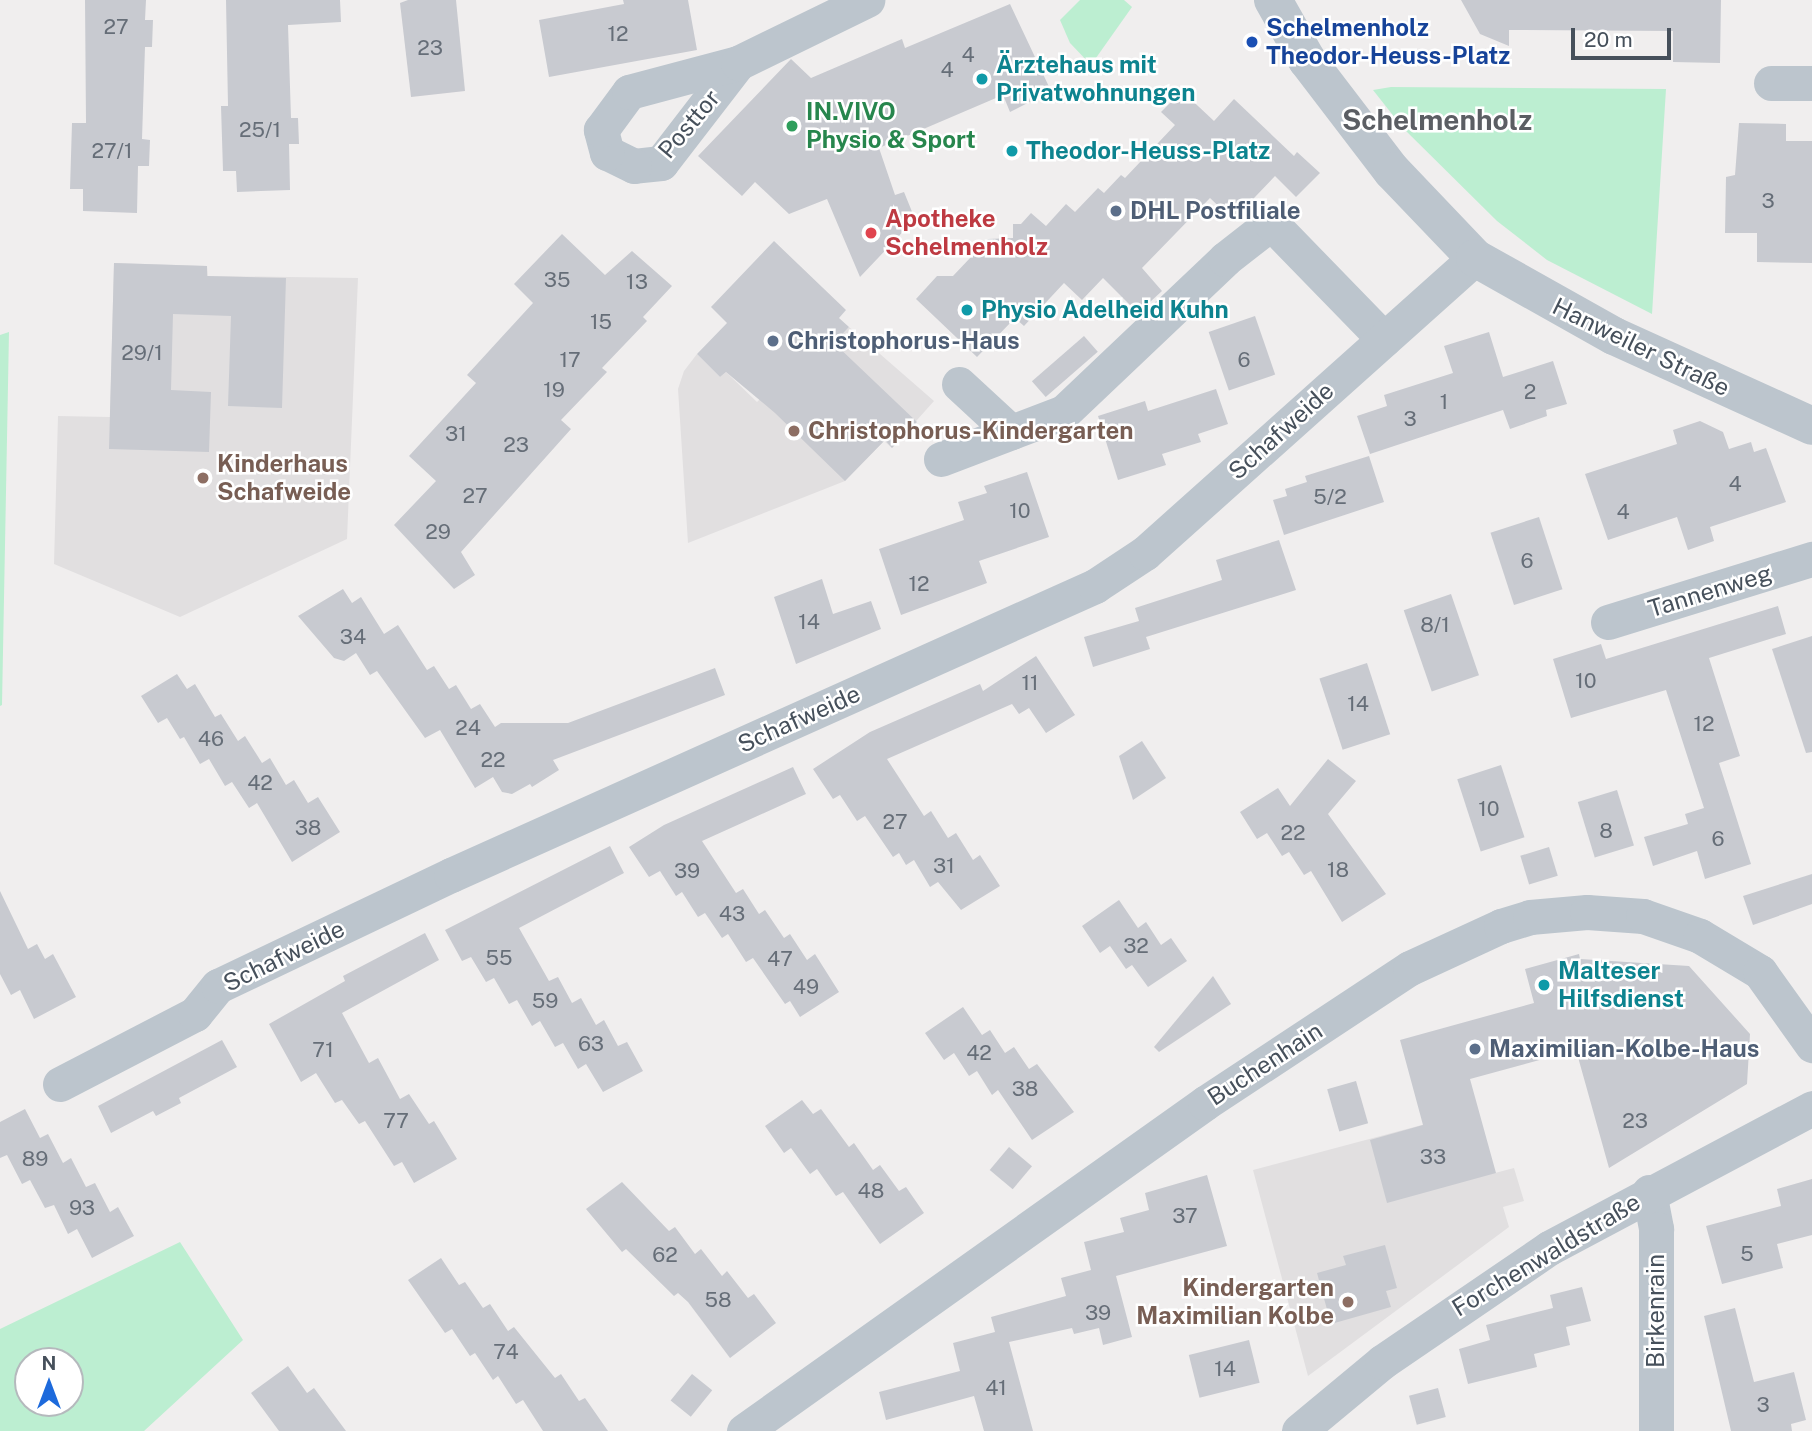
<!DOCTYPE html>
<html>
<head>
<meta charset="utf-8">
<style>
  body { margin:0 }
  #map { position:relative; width:1812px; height:1431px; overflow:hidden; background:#f0eeee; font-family:"Public Sans",sans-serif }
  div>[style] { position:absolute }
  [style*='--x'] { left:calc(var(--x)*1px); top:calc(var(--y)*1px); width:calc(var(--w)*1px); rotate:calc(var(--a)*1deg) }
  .education>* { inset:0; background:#e1dfe0 }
  .green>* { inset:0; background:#bceed1 }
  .building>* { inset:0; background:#c8cad0; transform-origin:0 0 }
  .minor>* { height:35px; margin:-17.5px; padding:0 17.5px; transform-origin:17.5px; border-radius:17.5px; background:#bcc5cd }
  .tertiary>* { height:38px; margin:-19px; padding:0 19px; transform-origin:19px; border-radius:19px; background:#bcc5cd }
  .dots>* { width:19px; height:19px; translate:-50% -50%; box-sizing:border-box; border:4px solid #fff; border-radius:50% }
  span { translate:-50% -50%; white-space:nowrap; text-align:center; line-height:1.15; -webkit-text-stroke:5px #fff; paint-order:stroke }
  .number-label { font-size:21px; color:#666e78 }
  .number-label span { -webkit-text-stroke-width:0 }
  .transit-label { font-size:24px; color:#164399; font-weight:700 }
  .left { translate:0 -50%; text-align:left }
  .culture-label { font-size:24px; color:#0d838f; font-weight:700 }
  .leisure-label { font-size:24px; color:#27864d; font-weight:700 }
  .street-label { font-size:24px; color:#46505b }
  .service-label { font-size:24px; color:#4e5e75; font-weight:700 }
  .health-label { font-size:24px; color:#be3a42; font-weight:700 }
  .education-label { font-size:24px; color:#785e54; font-weight:700 }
  .right { translate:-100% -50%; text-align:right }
  .quarter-label { font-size:28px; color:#5b5e63; font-weight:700 }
  .north { position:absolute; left:14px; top:1347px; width:70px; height:70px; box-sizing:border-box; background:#fff; border:2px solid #b5b9bd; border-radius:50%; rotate:0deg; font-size:19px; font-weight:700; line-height:28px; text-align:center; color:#46505b }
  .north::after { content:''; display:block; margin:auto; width:24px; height:32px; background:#1d6adc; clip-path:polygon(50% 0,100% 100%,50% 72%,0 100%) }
  .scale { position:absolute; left:1571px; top:28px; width:100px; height:32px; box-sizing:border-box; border:4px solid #46505b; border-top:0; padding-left:9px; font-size:21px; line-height:24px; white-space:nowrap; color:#46505b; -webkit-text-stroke:5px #fff; paint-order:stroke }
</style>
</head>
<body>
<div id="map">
  <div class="education">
    <div style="clip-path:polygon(114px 263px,207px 266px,208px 276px,358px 278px,347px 539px,180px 617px,54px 564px,58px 416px,110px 417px)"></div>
    <div style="clip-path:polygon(849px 327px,934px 401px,892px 448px,884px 441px,845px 481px,688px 543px,678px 389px,684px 371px,697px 354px,720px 377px,726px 372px,757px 402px,768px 391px,783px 397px)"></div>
    <div style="clip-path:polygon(1478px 1110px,1495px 1173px,1514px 1168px,1524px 1201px,1503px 1207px,1509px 1227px,1308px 1376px,1253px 1170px)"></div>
  </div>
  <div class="green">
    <div style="clip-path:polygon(1080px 0,1124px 0,1132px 7px,1091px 65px,1070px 43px,1060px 20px)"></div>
    <div style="clip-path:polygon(1391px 87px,1666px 89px,1652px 314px,1547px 260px,1497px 221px,1403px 128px,1373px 90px)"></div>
    <div style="clip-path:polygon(9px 332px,2px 705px,0 706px,0 335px)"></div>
    <div style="clip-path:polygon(evenodd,180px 1242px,243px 1340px,144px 1431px,0 1431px,0 1329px,180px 1242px,28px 1361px,70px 1361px,70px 1403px,28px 1403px,28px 1361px)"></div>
  </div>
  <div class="building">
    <div style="clip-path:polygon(85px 0,146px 0,145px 20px,153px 20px,152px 47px,145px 47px,142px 139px,150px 140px,149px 166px,138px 166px,137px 213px,83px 211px,83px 189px,70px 189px,72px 123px,86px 123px)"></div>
    <div style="clip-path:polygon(226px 0,340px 0,341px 22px,288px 25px,291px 118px,298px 118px,299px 144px,289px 144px,290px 190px,237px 192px,236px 171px,223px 171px,221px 106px,228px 106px)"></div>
    <div style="clip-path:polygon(408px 0,456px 0,465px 91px,411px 97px,400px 3px)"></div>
    <div style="clip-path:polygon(623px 0,688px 0,697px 50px,549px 77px,539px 20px,624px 4px)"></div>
    <div style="clip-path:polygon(1461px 0,1721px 0,1720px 63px,1673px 62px,1673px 31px,1509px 30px,1509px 46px,1480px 34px)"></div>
    <div style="clip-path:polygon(1010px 4px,1051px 91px,1010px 112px,1003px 95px,879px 148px,895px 195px,904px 192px,915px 219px,860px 277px,827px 199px,789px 214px,755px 182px,742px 196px,698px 156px,791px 59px,811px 78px,902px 39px,905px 48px)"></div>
    <div style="clip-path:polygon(1182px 91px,1214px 121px,1234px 99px,1294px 156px,1297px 152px,1320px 173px,1296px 197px,1275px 176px,1233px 220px,1210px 198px,1142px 268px,1162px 291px,1138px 313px,1103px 278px,1082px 300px,1064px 283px,1024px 326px,1015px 318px,977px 357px,916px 299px,937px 276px,953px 276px,988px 239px,1013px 238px,1013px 224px,1021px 224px,1031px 213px,1046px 226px,1066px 204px,1075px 212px,1098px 188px,1104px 193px,1121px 175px,1125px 178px,1175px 125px,1161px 112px)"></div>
    <div style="clip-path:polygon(1739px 123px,1786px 124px,1786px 141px,1812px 141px,1812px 263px,1757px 262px,1757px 233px,1725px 233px,1726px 177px,1735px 175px)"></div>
    <div style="clip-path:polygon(562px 234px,605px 275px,632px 251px,672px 286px,643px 317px,647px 321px,602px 368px,607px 372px,561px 420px,571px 429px,461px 552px,475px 575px,454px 589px,394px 525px,436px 481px,409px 456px,476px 383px,467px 375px,533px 303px,514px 284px)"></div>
    <div style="clip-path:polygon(774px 241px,846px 310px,839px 318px,849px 327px,834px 343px,917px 422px,892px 448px,885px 440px,845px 481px,775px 413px,726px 372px,720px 377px,697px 354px,727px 323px,711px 307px)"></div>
    <div style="clip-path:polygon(114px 263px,207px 266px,207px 276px,286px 278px,282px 408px,228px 406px,231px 316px,173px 314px,171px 390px,211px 392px,209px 452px,109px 449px)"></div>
    <div style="left:1255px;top:316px;width:62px;height:49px;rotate:71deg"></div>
    <div style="clip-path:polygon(1489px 332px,1503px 377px,1553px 361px,1567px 404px,1546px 410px,1547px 416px,1510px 429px,1503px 410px,1370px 454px,1357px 416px,1387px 406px,1384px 395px,1453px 373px,1444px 346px)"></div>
    <div style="left:1084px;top:336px;width:21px;height:69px;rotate:49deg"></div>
    <div style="clip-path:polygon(1216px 389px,1228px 424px,1198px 434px,1201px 442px,1162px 454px,1166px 465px,1118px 480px,1098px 416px,1145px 401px,1148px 411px)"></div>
    <div style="clip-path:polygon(1700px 421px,1723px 432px,1729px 449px,1751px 442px,1754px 452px,1766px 448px,1786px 502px,1710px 527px,1714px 541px,1688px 550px,1677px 517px,1608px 540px,1585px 474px,1677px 444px,1673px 430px)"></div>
    <div style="clip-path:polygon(1369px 456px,1384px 502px,1284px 535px,1273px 500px,1287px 496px,1285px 489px,1307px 482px,1305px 476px)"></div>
    <div style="clip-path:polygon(1027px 472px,1049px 537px,979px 561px,987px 583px,901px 615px,879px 549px,964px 520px,958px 502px,987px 493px,984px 486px)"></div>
    <div style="left:1539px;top:517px;width:76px;height:51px;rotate:72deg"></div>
    <div style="clip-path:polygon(1279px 540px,1296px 590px,1146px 637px,1150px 649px,1093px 667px,1084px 637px,1139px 621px,1135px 608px,1222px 580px,1216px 560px)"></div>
    <div style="clip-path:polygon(822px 579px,833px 614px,871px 601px,881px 629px,796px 664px,774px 597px)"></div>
    <div style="clip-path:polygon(343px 589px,352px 603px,361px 597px,384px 634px,398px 625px,427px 670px,434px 666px,449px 689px,456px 685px,471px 709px,480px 704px,495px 727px,501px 723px,568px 723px,715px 668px,725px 695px,553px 760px,559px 770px,532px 787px,530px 784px,512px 794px,502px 792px,493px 777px,475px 788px,440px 730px,425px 738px,377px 671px,370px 675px,356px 653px,344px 661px,334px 658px,298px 616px)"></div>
    <div style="left:1451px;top:594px;width:86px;height:50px;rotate:71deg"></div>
    <div style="clip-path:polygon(1778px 606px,1786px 634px,1709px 658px,1740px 756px,1719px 763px,1751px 864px,1705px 879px,1697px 851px,1653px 866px,1644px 837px,1688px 824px,1685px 814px,1704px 808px,1666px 690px,1571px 718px,1553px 659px,1601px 644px,1606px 659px)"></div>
    <div style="clip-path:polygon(1812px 636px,1812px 752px,1806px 753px,1772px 649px)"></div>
    <div style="clip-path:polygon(1036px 656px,1075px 715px,1046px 733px,1029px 708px,1019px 714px,1012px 704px,887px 759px,924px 816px,931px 811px,948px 838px,956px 833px,973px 860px,980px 855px,1000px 886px,961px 910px,938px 882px,930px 887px,914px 860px,906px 865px,899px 853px,893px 857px,865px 816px,857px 821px,840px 795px,833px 799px,813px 769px,870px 732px,980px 684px,983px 691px)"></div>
    <div style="left:1367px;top:663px;width:75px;height:50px;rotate:72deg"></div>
    <div style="clip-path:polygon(177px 674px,187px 689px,195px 684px,215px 717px,221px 714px,238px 741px,245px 736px,262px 763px,270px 758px,286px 785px,294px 780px,308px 803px,318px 797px,340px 832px,292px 862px,257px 803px,249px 808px,232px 782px,225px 786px,209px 759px,200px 764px,184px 737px,180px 739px,167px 718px,158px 723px,141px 696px)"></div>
    <div style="clip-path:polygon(1142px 741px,1166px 778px,1133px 800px,1119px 756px)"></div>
    <div style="clip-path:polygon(1328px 759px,1356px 781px,1328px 814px,1386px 894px,1342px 922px,1311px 871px,1304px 875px,1289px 852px,1282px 856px,1267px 833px,1257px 839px,1240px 812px,1278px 788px,1290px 806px)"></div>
    <div style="left:1501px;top:765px;width:76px;height:46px;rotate:72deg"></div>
    <div style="clip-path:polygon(793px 767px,806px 794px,702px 841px,736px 893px,743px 889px,759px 914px,765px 910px,784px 938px,790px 934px,807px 960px,815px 954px,839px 992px,800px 1017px,790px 1001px,785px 1004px,753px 958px,746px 962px,728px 934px,722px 938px,705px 913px,698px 917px,682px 892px,676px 896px,660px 871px,649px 877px,629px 847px,664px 825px)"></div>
    <div style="left:1617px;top:790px;width:58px;height:41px;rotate:73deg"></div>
    <div style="clip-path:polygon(610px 846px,624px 873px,519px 928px,549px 981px,558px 977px,572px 1003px,581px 998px,596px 1025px,604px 1020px,618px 1046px,627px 1042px,643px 1071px,603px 1092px,586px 1064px,578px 1069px,563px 1043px,555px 1047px,540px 1021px,532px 1026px,517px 1000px,509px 1004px,494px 978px,486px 982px,471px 957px,462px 961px,445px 930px)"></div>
    <div style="left:1549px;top:847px;width:30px;height:30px;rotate:73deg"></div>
    <div style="clip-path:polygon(1812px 874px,1812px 904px,1753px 925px,1743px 896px)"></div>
    <div style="clip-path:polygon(0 891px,28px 949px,37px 944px,45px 959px,53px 954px,76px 997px,34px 1019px,20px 990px,11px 995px,0 974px)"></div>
    <div style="clip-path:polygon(1119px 900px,1138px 928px,1146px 922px,1161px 945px,1171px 938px,1187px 961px,1148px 987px,1132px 965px,1126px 969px,1110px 946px,1100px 953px,1082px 926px)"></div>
    <div style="clip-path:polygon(425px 933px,439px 960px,342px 1013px,369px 1063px,378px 1058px,400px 1099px,409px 1094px,429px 1124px,434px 1121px,457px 1159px,414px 1183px,402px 1162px,394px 1166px,365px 1121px,359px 1124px,342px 1100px,335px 1103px,316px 1073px,301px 1082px,269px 1024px,345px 981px,343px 976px)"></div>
    <div style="clip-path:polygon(1579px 954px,1580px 959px,1689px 966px,1750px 1034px,1747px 1084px,1609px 1168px,1576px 1050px,1470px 1079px,1496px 1173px,1387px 1203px,1370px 1140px,1423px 1125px,1400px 1040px,1534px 1003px,1525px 969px)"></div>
    <div style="clip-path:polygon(1213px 976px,1231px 1004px,1159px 1052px,1154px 1047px)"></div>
    <div style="clip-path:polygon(963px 1007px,982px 1035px,990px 1030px,1005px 1053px,1014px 1047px,1029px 1069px,1037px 1064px,1074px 1112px,1032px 1140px,998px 1090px,992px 1095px,977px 1071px,969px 1076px,954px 1053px,944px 1060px,925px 1033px)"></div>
    <div style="clip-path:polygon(222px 1040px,237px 1067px,179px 1098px,181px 1103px,156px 1116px,153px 1111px,111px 1133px,98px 1106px)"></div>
    <div style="left:1356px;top:1081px;width:44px;height:30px;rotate:74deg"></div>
    <div style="clip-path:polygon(802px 1100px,813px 1114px,821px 1109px,849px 1147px,854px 1143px,873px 1170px,880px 1165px,899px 1191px,906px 1187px,924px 1213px,880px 1244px,843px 1192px,836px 1196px,817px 1169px,810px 1174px,791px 1148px,784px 1153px,765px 1126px)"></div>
    <div style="clip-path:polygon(25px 1109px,40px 1138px,48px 1134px,63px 1163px,71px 1158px,86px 1187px,95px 1183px,110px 1212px,118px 1207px,134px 1236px,92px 1258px,77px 1229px,68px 1234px,54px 1205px,45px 1208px,30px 1180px,22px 1184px,7px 1155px,0 1158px,0 1122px)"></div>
    <div style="left:1009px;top:1147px;width:30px;height:30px;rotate:40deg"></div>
    <div style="clip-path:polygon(1207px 1175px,1227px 1246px,1116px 1276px,1132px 1337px,1103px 1345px,1099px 1328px,1074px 1334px,1072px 1328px,1009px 1342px,1033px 1431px,984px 1431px,974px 1396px,886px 1420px,879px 1392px,960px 1371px,953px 1343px,995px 1332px,991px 1317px,1066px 1296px,1061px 1278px,1091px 1270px,1084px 1242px,1124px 1232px,1120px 1218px,1149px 1210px,1145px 1193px)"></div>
    <div style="clip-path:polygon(1812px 1179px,1812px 1235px,1777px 1244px,1783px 1268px,1722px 1284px,1706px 1226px,1781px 1206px,1777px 1189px)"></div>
    <div style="clip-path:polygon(622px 1182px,669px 1231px,675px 1227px,695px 1254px,701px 1249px,722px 1276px,727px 1271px,748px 1298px,754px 1294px,776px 1323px,730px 1358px,688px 1302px,678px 1293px,674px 1296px,626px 1249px,622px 1252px,586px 1209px)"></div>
    <div style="clip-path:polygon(1385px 1245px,1397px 1288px,1386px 1291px,1391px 1307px,1331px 1324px,1317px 1273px,1346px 1265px,1343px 1256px)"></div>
    <div style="clip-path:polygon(441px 1258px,459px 1285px,465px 1282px,483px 1308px,490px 1304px,508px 1331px,514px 1327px,555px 1378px,561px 1374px,579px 1401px,585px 1398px,608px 1431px,543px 1431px,523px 1400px,516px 1404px,498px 1376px,493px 1380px,475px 1353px,470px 1356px,452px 1329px,445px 1333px,408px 1280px)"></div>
    <div style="clip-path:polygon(1582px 1287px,1591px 1321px,1566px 1327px,1570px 1345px,1534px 1354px,1537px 1367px,1468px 1384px,1459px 1349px,1490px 1340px,1486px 1325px,1553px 1308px,1550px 1295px)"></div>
    <div style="clip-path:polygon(1735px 1308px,1754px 1382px,1794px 1372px,1806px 1420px,1791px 1424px,1792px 1431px,1731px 1431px,1704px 1316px)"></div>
    <div style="left:1249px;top:1340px;width:44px;height:62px;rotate:76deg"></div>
    <div style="clip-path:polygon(288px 1366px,307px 1393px,314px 1388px,346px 1431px,279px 1431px,251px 1393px)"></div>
    <div style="left:692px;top:1374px;width:26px;height:34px;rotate:39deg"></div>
    <div style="left:1438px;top:1388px;width:30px;height:30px;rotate:75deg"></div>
  </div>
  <div class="minor">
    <div style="--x:738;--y:63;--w:126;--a:127.6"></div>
    <div style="--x:661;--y:163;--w:27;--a:174"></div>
    <div style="--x:634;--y:166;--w:30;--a:-154"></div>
    <div style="--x:607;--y:153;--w:24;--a:-105"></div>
    <div style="--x:601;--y:130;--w:47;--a:-53.6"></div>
    <div style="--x:629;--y:92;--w:113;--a:-14.9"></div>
    <div style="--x:738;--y:63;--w:144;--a:-26"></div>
    <div style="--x:1771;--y:83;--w:41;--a:0"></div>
    <div style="--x:959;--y:384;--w:71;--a:42.7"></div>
    <div style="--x:941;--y:459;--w:132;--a:-20.9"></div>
    <div style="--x:1064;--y:412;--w:222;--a:-43.5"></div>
    <div style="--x:1225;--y:259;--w:58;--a:-38"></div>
    <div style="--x:1271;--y:223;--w:162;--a:45.8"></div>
    <div style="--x:1608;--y:622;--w:214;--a:-17.2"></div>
    <div style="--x:60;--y:1084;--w:152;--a:-27.4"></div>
    <div style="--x:195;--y:1014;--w:36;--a:-51"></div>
    <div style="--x:218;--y:986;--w:258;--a:-25.5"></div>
    <div style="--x:451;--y:875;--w:706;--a:-24.17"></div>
    <div style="--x:1095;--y:586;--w:60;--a:-33.4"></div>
    <div style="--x:1145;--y:553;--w:443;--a:-41.8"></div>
    <div style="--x:1649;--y:1192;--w:38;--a:79"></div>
    <div style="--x:1656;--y:1229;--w:202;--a:90"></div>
    <div style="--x:744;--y:1431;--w:566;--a:-35.43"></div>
    <div style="--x:1205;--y:1103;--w:245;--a:-33.4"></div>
    <div style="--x:1410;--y:968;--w:100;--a:-24.8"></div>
    <div style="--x:1501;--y:926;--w:30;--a:-17"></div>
    <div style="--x:1530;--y:917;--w:57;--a:-5"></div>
    <div style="--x:1587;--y:912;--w:56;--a:4.1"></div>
    <div style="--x:1643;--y:916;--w:60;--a:19.3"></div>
    <div style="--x:1700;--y:936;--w:70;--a:31"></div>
    <div style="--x:1760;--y:972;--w:90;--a:54.5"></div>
    <div style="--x:1299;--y:1431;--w:108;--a:-39.7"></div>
    <div style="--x:1382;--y:1362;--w:202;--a:-34.3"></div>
    <div style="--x:1549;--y:1248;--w:298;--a:-28"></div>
  </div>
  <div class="tertiary">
    <div style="--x:1273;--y:0;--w:69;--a:60.5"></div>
    <div style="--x:1307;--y:60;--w:140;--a:52.6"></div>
    <div style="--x:1392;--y:171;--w:120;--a:46.3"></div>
    <div style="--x:1475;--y:258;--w:159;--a:29.3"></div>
    <div style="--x:1614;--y:336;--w:217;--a:24.4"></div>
  </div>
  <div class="dots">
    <div style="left:1252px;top:42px;background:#1a4fb4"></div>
    <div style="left:982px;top:79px;background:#0f9aa8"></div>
    <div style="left:792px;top:126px;background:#2e9e5b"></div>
    <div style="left:1012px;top:151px;background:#0f9aa8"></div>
    <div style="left:1116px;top:211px;background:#5c6f8a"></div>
    <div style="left:871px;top:233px;background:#e0444e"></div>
    <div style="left:967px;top:310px;background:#0f9aa8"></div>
    <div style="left:773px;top:341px;background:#5c6f8a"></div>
    <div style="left:794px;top:431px;background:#8d6e63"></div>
    <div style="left:203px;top:478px;background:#8d6e63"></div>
    <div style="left:1544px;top:985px;background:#0f9aa8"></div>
    <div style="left:1475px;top:1049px;background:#5c6f8a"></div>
    <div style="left:1348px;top:1302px;background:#8d6e63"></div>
  </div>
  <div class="number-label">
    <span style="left:116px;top:27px">27</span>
    <span style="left:618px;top:34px">12</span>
    <span style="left:430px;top:48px">23</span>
    <span style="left:968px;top:55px">4</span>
    <span style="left:947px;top:70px">4</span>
    <span style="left:260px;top:130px">25/1</span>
    <span style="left:112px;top:151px">27/1</span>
    <span style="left:1768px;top:201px">3</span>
    <span style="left:557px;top:280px">35</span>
    <span style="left:637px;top:282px">13</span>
    <span style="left:601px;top:322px">15</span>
    <span style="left:142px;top:353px">29/1</span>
    <span style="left:570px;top:360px">17</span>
    <span style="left:1244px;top:360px">6</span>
    <span style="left:554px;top:390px">19</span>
    <span style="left:1530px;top:392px">2</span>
    <span style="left:1444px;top:402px">1</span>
    <span style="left:1410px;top:419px">3</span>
    <span style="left:456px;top:434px">31</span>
    <span style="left:516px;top:445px">23</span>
    <span style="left:1735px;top:484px">4</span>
    <span style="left:475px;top:496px">27</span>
    <span style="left:1330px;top:497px">5/2</span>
    <span style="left:1020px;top:511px">10</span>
    <span style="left:1623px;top:512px">4</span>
    <span style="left:438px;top:532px">29</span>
    <span style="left:1527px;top:561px">6</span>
    <span style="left:919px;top:584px">12</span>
    <span style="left:809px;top:622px">14</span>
    <span style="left:1435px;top:625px">8/1</span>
    <span style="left:353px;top:637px">34</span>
    <span style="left:1586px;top:681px">10</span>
    <span style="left:1030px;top:683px">11</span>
    <span style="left:1358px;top:704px">14</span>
    <span style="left:1704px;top:724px">12</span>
    <span style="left:468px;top:728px">24</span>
    <span style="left:211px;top:739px">46</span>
    <span style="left:493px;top:760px">22</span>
    <span style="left:260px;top:783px">42</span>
    <span style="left:1489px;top:809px">10</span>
    <span style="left:895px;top:822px">27</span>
    <span style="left:308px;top:828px">38</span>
    <span style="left:1606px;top:831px">8</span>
    <span style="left:1293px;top:833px">22</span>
    <span style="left:1718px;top:839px">6</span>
    <span style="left:944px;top:866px">31</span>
    <span style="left:1338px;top:870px">18</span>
    <span style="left:687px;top:871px">39</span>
    <span style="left:732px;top:914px">43</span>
    <span style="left:1136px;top:946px">32</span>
    <span style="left:499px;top:958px">55</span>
    <span style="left:780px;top:959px">47</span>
    <span style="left:806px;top:987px">49</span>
    <span style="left:545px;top:1001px">59</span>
    <span style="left:591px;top:1044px">63</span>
    <span style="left:323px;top:1050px">71</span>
    <span style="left:979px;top:1053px">42</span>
    <span style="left:1025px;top:1089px">38</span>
    <span style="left:396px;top:1121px">77</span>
    <span style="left:1635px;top:1121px">23</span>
    <span style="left:1433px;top:1157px">33</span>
    <span style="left:35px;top:1159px">89</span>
    <span style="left:871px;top:1191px">48</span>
    <span style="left:82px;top:1208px">93</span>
    <span style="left:1185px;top:1216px">37</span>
    <span style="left:1747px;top:1254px">5</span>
    <span style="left:665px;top:1255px">62</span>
    <span style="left:718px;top:1300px">58</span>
    <span style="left:1098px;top:1313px">39</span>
    <span style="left:506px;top:1352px">74</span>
    <span style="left:1225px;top:1369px">14</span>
    <span style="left:996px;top:1388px">41</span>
    <span style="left:1763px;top:1405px">3</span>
  </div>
  <div class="transit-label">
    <span class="left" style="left:1266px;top:42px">Schelmenholz<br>Theodor-Heuss-Platz</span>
  </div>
  <div class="culture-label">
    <span class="left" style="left:996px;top:79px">Ärztehaus mit<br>Privatwohnungen</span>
    <span class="left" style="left:1026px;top:151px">Theodor-Heuss-Platz</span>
    <span class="left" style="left:981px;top:310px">Physio Adelheid Kuhn</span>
    <span class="left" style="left:1558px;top:985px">Malteser<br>Hilfsdienst</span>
  </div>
  <div class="leisure-label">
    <span class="left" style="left:806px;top:126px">IN.VIVO<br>Physio &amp; Sport</span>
  </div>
  <div class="street-label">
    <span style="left:689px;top:124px;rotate:-50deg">Posttor</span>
    <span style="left:1641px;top:347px;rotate:26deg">Hanweiler Straße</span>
    <span style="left:1281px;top:431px;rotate:-42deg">Schafweide</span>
    <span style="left:1710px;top:591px;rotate:-17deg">Tannenweg</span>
    <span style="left:799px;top:719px;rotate:-24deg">Schafweide</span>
    <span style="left:284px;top:956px;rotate:-26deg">Schafweide</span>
    <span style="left:1265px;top:1064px;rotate:-33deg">Buchenhain</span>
    <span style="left:1546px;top:1255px;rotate:-31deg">Forchenwaldstraße</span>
    <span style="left:1656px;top:1311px;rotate:-90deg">Birkenrain</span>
  </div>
  <div class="service-label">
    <span class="left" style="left:1130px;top:211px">DHL Postfiliale</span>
    <span class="left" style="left:787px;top:341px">Christophorus-Haus</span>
    <span class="left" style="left:1489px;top:1049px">Maximilian-Kolbe-Haus</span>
  </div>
  <div class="health-label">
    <span class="left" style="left:885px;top:233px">Apotheke<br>Schelmenholz</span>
  </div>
  <div class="education-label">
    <span class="left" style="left:808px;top:431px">Christophorus-Kindergarten</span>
    <span class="left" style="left:217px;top:478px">Kinderhaus<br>Schafweide</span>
    <span class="right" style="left:1334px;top:1302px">Kindergarten<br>Maximilian Kolbe</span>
  </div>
  <div class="quarter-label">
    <span style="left:1437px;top:120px">Schelmenholz</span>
  </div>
  <div class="north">N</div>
  <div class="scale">20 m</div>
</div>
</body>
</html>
